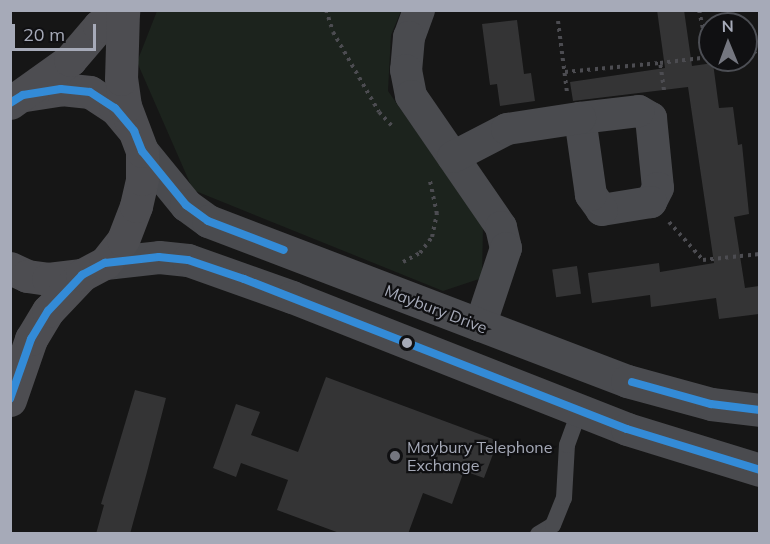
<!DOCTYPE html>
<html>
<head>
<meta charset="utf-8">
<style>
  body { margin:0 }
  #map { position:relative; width:770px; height:544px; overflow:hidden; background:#161616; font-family:Mulish,sans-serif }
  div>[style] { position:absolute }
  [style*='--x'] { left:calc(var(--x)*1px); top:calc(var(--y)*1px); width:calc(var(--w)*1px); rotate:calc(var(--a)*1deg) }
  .green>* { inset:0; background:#1c231d }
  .building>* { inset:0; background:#343435; transform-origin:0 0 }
  .path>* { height:4px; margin-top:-2px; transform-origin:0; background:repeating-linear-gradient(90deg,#4c4c51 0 3px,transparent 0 7.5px) }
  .service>* { height:16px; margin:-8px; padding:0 8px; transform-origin:8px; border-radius:8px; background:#4a4b4f }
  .minor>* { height:32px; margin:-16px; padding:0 16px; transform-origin:16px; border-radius:16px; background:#4a4b4f }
  .tertiary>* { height:33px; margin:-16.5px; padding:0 16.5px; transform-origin:16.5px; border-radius:16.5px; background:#4a4b4f }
  .primary>* { height:33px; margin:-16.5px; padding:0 16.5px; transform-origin:16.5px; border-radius:16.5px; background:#4d4d51 }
  .bus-1>* { height:8px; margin:-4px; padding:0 4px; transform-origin:4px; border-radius:4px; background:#338bd7 }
  .dots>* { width:16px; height:16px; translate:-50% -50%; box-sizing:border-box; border:3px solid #101012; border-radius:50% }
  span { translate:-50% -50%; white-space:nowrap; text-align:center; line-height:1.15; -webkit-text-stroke:4.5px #101012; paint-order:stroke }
  .street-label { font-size:16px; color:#a6aab8 }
  .poi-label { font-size:16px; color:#a6aab8 }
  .left { translate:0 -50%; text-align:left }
  .frame { position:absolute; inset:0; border:12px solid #a6aab8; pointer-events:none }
  .north { position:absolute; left:698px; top:12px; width:60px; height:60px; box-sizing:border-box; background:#101012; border:2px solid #4c4e54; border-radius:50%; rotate:359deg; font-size:16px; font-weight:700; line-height:24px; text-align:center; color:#a6aab8 }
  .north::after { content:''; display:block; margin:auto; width:21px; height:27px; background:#74767f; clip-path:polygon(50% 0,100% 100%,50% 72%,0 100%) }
  .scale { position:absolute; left:12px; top:24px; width:84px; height:27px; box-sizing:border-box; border:3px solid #a6aab8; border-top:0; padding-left:8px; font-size:18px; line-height:21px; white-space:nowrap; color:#a6aab8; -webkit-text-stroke:4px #101012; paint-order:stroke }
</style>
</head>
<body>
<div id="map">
  <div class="green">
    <div style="clip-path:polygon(157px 11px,401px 11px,391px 35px,388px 91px,483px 227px,482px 278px,443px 291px,193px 190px,137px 62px)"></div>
  </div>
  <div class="building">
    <div style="clip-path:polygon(657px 10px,684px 10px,692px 66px,713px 63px,719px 108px,733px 107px,738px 145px,742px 144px,749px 214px,734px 217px,745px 288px,759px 286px,759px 314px,719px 319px,716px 298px,651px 307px,650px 295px,592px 303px,588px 273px,659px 263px,660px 272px,714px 263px,688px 87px,573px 101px,570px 82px,665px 68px)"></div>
    <div style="clip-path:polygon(517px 20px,524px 74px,531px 73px,535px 101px,500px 106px,497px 84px,490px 85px,482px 24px)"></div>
    <div style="left:577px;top:266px;width:28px;height:25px;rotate:82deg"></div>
    <div style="clip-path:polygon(326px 377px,498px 441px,484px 478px,464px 471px,452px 504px,423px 493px,408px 534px,342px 534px,277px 510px,288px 480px,241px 463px,236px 477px,213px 468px,236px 404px,260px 412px,251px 435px,298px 452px)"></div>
    <div style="clip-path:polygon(135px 390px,166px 398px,147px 472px,130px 534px,96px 534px,104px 505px,101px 504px)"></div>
  </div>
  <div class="path">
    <div style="--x:326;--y:10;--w:23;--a:72"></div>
    <div style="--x:333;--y:32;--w:92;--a:60.1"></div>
    <div style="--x:379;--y:112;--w:22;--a:47"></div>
    <div style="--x:699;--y:10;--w:48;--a:78"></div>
    <div style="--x:558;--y:21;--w:72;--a:82.8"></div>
    <div style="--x:746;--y:52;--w:14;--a:-4"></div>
    <div style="--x:565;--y:72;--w:95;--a:-5.4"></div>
    <div style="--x:664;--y:90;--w:27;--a:-98"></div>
    <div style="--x:660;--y:63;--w:50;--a:-6.8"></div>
    <div style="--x:669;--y:222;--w:51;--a:48.2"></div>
    <div style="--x:703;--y:260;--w:57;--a:-6"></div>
    <div style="--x:403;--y:262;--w:19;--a:-28"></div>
    <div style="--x:420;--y:253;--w:20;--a:-53"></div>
    <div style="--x:432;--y:237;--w:24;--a:-78"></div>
    <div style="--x:437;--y:214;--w:35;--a:-102"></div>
  </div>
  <div class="service">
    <div style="--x:538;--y:534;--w:17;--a:-31"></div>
    <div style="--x:553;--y:525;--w:29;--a:-68"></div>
    <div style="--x:564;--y:498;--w:53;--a:-86.8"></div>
    <div style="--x:567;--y:445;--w:37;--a:-70"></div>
  </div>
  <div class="minor">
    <div style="--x:419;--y:10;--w:29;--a:110"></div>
    <div style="--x:409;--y:37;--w:33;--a:95"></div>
    <div style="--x:406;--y:70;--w:26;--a:79"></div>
    <div style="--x:411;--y:96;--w:159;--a:55.5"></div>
    <div style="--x:501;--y:227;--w:22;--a:77"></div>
    <div style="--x:506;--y:248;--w:82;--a:108.4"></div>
    <div style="--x:639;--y:111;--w:14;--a:30"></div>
    <div style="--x:651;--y:118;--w:70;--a:84.3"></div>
    <div style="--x:658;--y:188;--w:16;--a:117"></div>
    <div style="--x:651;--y:202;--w:50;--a:170.7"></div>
    <div style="--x:602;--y:210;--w:19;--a:-126"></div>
    <div style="--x:591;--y:195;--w:78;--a:-98.1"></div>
    <div style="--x:580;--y:118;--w:59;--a:-6.8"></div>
    <div style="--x:453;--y:157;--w:61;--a:-27.4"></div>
    <div style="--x:507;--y:129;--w:74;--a:-8.6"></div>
  </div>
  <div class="tertiary">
    <div style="--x:142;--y:151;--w:70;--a:50.8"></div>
    <div style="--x:186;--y:205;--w:27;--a:36"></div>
    <div style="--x:208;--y:221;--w:449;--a:20.9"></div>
    <div style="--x:627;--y:381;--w:87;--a:15.3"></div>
    <div style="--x:711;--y:404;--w:49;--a:7"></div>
    <div style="--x:105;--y:263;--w:54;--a:-6.3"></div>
    <div style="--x:159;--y:257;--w:29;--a:6"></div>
    <div style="--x:188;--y:260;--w:110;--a:19.6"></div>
    <div style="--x:292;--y:297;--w:360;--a:21.5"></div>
    <div style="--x:627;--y:429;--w:139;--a:17.1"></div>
  </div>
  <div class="primary">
    <div style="--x:25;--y:95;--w:36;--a:-9"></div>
    <div style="--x:61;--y:89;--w:29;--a:6"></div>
    <div style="--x:90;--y:92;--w:30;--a:33"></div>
    <div style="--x:115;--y:108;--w:26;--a:50"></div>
    <div style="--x:10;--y:103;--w:74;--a:-35.6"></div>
    <div style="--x:70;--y:60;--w:45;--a:-49.5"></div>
    <div style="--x:99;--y:26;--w:28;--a:-30"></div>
    <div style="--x:10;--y:268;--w:19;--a:25"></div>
    <div style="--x:27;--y:276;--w:21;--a:8"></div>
    <div style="--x:48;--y:279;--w:34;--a:-7"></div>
    <div style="--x:10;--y:400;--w:65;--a:-71"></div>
    <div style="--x:31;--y:339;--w:33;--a:-59"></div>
    <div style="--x:48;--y:311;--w:50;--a:-46.6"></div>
    <div style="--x:82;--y:275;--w:26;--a:-28"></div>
    <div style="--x:105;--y:263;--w:29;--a:-52"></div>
    <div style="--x:123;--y:240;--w:36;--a:-69"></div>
    <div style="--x:136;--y:206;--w:28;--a:-77"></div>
    <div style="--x:142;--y:179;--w:28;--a:-90"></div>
    <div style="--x:142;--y:151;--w:48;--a:-110.7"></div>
    <div style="--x:125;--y:106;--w:27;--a:-98"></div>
    <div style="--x:121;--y:79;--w:69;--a:-88.3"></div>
  </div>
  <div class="bus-1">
    <div style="--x:10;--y:103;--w:15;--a:-32"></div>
    <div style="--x:23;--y:95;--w:38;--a:-9"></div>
    <div style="--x:61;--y:89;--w:29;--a:6"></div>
    <div style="--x:90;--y:92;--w:30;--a:33"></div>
    <div style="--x:115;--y:108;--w:30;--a:50"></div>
    <div style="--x:134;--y:131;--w:22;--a:68"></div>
    <div style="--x:142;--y:151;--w:70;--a:50.8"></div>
    <div style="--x:186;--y:205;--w:27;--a:36"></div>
    <div style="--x:208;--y:221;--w:81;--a:20.9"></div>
    <div style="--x:632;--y:382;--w:82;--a:15.6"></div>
    <div style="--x:711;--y:404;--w:49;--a:7"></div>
    <div style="--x:10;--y:399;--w:64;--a:-70.7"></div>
    <div style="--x:31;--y:339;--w:33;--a:-59"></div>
    <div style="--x:48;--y:311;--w:50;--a:-46.6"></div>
    <div style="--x:82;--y:275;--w:26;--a:-28"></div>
    <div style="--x:105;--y:263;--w:54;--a:-6.3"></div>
    <div style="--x:159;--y:257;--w:29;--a:6"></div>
    <div style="--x:188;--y:260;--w:59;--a:18.7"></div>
    <div style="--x:244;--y:279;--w:411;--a:21.4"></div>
    <div style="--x:627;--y:429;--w:139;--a:17.1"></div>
  </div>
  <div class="dots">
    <div style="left:407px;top:343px;background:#a6aab8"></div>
    <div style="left:395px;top:456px;background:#74767f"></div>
  </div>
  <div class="street-label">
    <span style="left:436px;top:309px;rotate:21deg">Maybury Drive</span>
  </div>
  <div class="poi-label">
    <span class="left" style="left:407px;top:456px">Maybury Telephone<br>Exchange</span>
  </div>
  <div class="frame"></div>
  <div class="north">N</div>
  <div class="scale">20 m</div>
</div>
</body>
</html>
